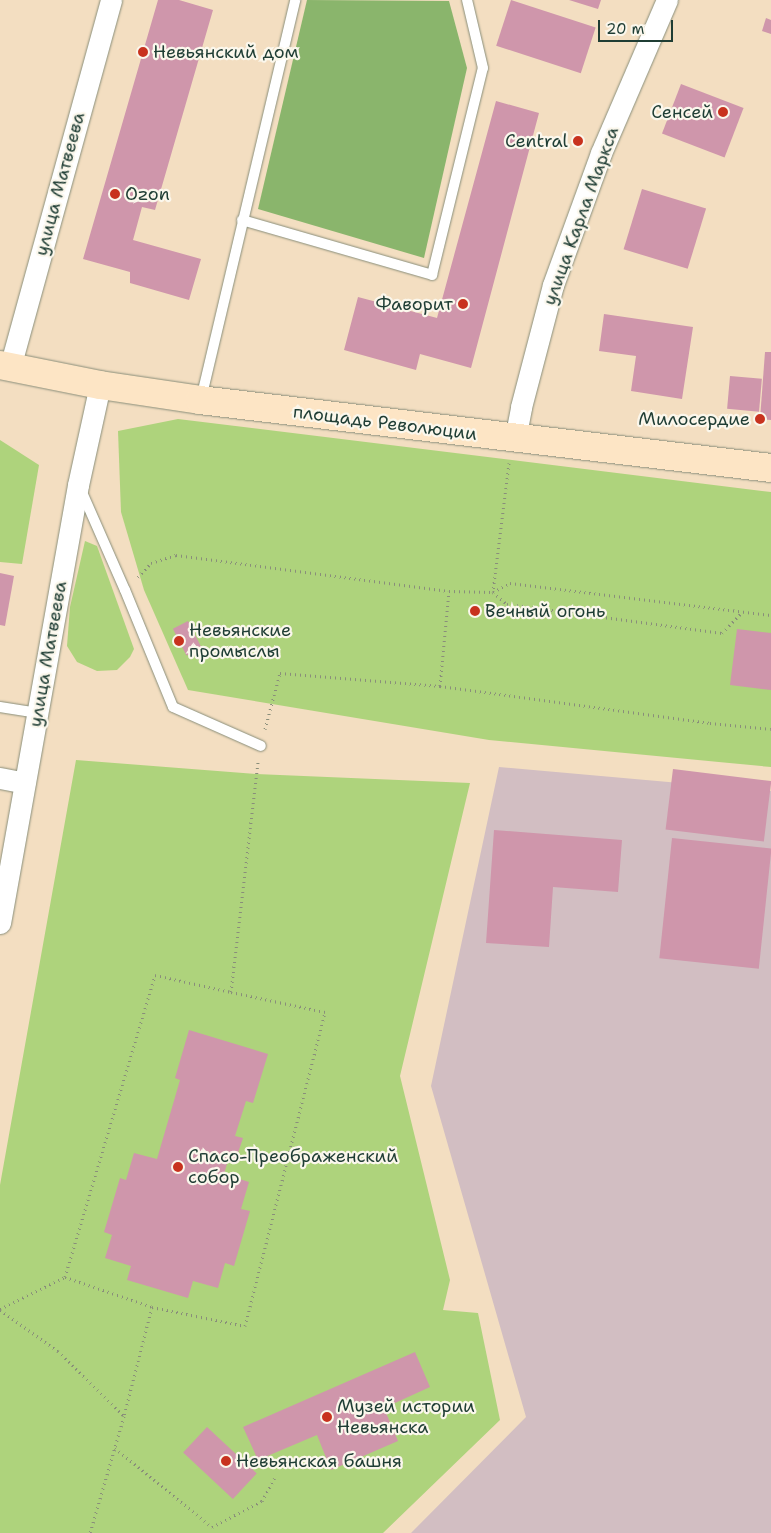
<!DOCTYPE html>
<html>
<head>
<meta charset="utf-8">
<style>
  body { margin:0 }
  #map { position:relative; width:771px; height:1533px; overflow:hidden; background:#f3dec1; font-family:"Shantell Sans",sans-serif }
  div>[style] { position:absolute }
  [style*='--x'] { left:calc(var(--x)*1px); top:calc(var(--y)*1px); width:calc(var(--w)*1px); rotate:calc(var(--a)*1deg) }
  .industrial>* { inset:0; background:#d2bec2 }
  .green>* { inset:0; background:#aed37c }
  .forest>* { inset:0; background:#8ab56c }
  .building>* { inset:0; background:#cf96ab; transform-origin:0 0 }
  .path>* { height:3px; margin-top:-1.5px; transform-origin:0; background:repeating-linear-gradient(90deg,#898e7a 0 1px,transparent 0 5px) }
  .roads { filter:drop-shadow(0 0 1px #898e7a) drop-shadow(0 0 1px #898e7a) }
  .lane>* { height:10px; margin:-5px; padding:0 5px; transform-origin:5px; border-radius:5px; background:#fff }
  .street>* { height:21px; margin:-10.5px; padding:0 10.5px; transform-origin:10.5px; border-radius:10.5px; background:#fff }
  .secondary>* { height:28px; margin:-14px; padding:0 14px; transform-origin:14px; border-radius:14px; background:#fde5c5 }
  .dots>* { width:14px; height:14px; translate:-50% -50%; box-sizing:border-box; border:2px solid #fbf7ec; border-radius:50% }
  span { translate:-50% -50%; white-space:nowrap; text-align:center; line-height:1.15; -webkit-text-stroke:4.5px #fbf7ec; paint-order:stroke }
  .poi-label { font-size:18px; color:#1f3d34 }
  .left { translate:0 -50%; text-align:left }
  .right { translate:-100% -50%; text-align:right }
  .street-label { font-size:18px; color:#1f3d34 }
  .scale { position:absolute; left:598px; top:20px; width:75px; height:22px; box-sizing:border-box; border:2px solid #1f3d34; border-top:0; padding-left:6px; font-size:15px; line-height:18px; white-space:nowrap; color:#1f3d34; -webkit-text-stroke:4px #fbf7ec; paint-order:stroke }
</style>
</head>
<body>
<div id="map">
  <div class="industrial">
    <div style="clip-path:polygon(499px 767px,771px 791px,771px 1533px,411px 1533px,526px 1417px,431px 1086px)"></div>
  </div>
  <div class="green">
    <div style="clip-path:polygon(178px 419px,771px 492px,771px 767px,489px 740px,188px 690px,144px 590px,121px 512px,118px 431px)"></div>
    <div style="clip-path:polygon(0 440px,39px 465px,22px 564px,0 562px)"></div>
    <div style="clip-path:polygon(85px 541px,97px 546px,134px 649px,130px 657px,117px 670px,97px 671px,77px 662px,67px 646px,70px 607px)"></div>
    <div style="clip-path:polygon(76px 760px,256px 774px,470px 783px,400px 1076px,450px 1280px,443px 1310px,478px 1313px,500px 1420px,383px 1533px,0 1533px,0 1185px)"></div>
  </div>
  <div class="forest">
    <div style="clip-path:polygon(307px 0,449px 1px,467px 68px,424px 258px,258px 209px)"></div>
  </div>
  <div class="building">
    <div style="clip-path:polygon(158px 0,179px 0,213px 10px,155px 210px,142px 207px,133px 240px,201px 259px,189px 300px,130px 283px,130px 272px,83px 259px)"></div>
    <div style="left:511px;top:0;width:89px;height:48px;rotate:18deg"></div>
    <div style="clip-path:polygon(569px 0,601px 0,598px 9px)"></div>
    <div style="clip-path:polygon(766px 18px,771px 20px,771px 34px,762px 31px)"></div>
    <div style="left:681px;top:84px;width:67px;height:53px;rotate:21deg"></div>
    <div style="clip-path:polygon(496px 101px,539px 113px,471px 368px,420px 354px,416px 370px,344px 350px,358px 297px,437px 318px)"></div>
    <div style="left:642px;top:189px;width:67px;height:63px;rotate:17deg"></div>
    <div style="clip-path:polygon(604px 314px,693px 327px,682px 399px,631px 391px,636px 356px,599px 351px)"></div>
    <div style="clip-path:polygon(765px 352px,771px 352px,771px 420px,760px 419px)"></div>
    <div style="left:730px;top:376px;width:32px;height:33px;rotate:5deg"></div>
    <div style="clip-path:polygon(0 573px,14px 576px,5px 626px,0 625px)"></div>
    <div style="left:188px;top:621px;width:30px;height:17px;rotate:63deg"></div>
    <div style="clip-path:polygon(737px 629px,771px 633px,771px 690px,730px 685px)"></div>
    <div style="left:673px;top:769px;width:99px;height:61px;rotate:7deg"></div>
    <div style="clip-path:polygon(494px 830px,622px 840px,618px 892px,553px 887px,549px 947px,486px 943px)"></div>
    <div style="left:672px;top:838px;width:100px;height:121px;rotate:6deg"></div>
    <div style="clip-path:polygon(189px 1030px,268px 1054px,253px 1103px,246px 1101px,235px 1136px,243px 1138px,236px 1159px,229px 1157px,224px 1174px,249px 1182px,241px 1209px,250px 1211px,234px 1266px,225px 1263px,218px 1288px,193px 1281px,188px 1298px,127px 1280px,131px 1266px,105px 1258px,112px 1235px,104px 1232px,120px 1178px,126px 1180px,134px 1153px,157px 1159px,180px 1080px,175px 1078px)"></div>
    <div style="clip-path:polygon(415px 1352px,430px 1387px,384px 1408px,398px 1441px,331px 1470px,317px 1435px,258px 1460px,243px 1427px)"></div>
    <div style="left:207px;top:1427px;width:68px;height:35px;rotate:43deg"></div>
  </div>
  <div class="path">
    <div style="--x:509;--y:463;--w:130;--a:97.1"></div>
    <div style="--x:493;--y:592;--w:18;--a:41"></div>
    <div style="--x:507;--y:604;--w:217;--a:7.7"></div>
    <div style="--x:722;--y:633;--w:29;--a:-46"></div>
    <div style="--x:138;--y:577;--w:19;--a:-47"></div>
    <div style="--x:151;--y:563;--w:26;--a:-18"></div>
    <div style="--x:176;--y:555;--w:275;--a:7.5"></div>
    <div style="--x:449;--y:591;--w:44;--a:1.3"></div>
    <div style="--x:493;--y:592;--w:19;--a:-28"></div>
    <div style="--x:510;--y:583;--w:263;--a:7"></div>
    <div style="--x:440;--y:686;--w:273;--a:7.8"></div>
    <div style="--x:710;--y:723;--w:61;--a:5.6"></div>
    <div style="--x:265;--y:729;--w:58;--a:-75"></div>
    <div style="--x:280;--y:673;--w:161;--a:4.6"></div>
    <div style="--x:440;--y:686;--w:95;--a:-84.6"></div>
    <div style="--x:65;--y:1277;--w:315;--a:-73.4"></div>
    <div style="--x:155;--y:975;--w:78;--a:12.6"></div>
    <div style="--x:152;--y:1307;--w:95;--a:11.5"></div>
    <div style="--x:245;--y:1326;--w:324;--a:-75.7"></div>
    <div style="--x:325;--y:1012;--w:96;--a:-168"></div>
    <div style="--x:231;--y:992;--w:232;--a:-83.3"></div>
    <div style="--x:0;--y:1309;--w:72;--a:-26.2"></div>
    <div style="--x:65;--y:1277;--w:92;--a:19"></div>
    <div style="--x:152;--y:1307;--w:113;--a:104.4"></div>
    <div style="--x:124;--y:1416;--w:122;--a:106.2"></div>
    <div style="--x:0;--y:1310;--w:71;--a:35.3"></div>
    <div style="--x:58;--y:1351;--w:93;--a:44.6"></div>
    <div style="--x:115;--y:1448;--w:125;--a:39.2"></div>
    <div style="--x:212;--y:1527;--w:56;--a:-27.5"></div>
    <div style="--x:262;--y:1501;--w:26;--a:-61"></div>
  </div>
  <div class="roads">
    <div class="lane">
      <div style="--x:242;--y:220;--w:198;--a:16.1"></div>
      <div style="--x:432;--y:275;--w:213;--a:-76.2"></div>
      <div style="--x:483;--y:68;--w:70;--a:-103.2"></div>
      <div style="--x:201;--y:399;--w:410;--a:-76.7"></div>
      <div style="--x:81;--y:490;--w:109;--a:66.3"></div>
      <div style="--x:125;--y:590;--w:126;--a:67.7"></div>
      <div style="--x:173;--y:707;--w:96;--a:23.9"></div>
      <div style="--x:0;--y:707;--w:37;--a:9"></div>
    </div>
    <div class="street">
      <div style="--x:10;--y:367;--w:381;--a:-74.6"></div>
      <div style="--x:515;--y:439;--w:33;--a:-79"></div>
      <div style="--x:521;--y:407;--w:126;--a:-75.3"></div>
      <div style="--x:553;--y:285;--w:140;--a:-70"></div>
      <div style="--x:601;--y:153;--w:167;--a:-66.7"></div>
      <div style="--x:0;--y:778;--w:25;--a:11"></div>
      <div style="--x:0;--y:923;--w:445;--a:-79.9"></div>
      <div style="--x:78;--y:485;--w:102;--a:-77.6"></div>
    </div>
    <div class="secondary">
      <div style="--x:0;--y:365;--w:102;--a:11.3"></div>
      <div style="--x:100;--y:385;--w:101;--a:8.5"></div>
      <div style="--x:200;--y:400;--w:575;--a:6.79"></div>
    </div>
  </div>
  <div class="dots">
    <div style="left:143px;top:52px;background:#c8321e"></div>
    <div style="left:723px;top:112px;background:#c8321e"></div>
    <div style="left:578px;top:141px;background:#c8321e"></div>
    <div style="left:115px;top:194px;background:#c8321e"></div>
    <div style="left:463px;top:304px;background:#c8321e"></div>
    <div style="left:760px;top:419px;background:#c8321e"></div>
    <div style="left:475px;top:611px;background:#c8321e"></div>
    <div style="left:179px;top:641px;background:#c8321e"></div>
    <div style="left:178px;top:1167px;background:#c8321e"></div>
    <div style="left:327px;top:1417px;background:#c8321e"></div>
    <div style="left:226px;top:1461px;background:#c8321e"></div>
  </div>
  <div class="poi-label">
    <span class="left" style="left:153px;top:52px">Невьянский дом</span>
    <span class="right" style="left:713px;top:112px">Сенсей</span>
    <span class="right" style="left:568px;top:141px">Central</span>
    <span class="left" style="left:125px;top:194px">Ozon</span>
    <span class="right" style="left:453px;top:304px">Фаворит</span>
    <span class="right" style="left:750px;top:419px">Милосердие</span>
    <span class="left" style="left:485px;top:611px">Вечный огонь</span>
    <span class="left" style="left:189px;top:641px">Невьянские<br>промыслы</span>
    <span class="left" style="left:188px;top:1167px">Спасо-Преображенский<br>собор</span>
    <span class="left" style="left:337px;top:1417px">Музей истории<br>Невьянска</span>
    <span class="left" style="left:236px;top:1461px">Невьянская башня</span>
  </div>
  <div class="street-label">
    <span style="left:60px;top:184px;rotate:-75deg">улица Матвеева</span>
    <span style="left:581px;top:216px;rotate:-70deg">улица Карла Маркса</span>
    <span style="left:385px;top:423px;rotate:7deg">площадь Революции</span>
    <span style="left:48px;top:654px;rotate:-80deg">улица Матвеева</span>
  </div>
  <div class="scale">20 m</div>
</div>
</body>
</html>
